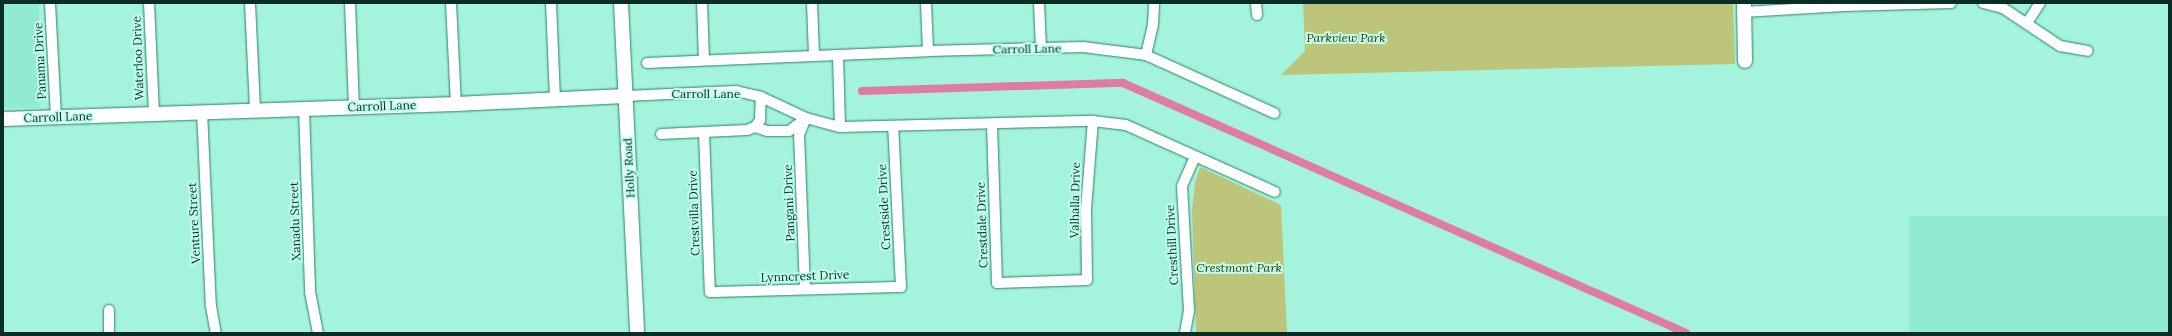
<!DOCTYPE html>
<html>
<head>
<meta charset="utf-8">
<style>
  body { margin:0 }
  #map { position:relative; width:2172px; height:336px; overflow:hidden; background:#a4f4dd; font-family:Lora,serif }
  div>[style] { position:absolute }
  [style*='--x'] { left:calc(var(--x)*1px); top:calc(var(--y)*1px); width:calc(var(--w)*1px); rotate:calc(var(--a)*1deg) }
  .built>* { inset:0; background:#90ebd1; transform-origin:0 0 }
  .green>* { inset:0; background:#bcc579 }
  .canal>* { height:8px; margin:-4px; padding:0 4px; transform-origin:4px; border-radius:4px; background:#e07ba6 }
  .roads { filter:drop-shadow(0 0 1px #2d806c) drop-shadow(0 0 1px #2d806c) }
  .street>* { height:10px; margin:-5px; padding:0 5px; transform-origin:5px; border-radius:5px; background:#fff }
  .secondary>* { height:14px; margin:-7px; padding:0 7px; transform-origin:7px; border-radius:7px; background:#fff }
  span { translate:-50% -50%; white-space:nowrap; text-align:center; line-height:1.15; -webkit-text-stroke:4px #bffeeb; paint-order:stroke }
  .park-label { font-size:12px; color:#323506; font-style:italic }
  .street-label { font-size:12px; color:#0a2d25 }
  .frame { position:absolute; inset:0; border:4px solid #0a2d25; pointer-events:none }
</style>
</head>
<body>
<div id="map">
  <div class="built">
    <div style="left:3px;top:3px;width:36px;height:105px"></div>
    <div style="left:2169px;top:216px;width:117px;height:260px;rotate:90deg"></div>
  </div>
  <div class="green">
    <div style="clip-path:polygon(1303px 3px,1733px 3px,1735px 64px,1281px 75px,1305px 51px)"></div>
    <div style="clip-path:polygon(1200px 167px,1281px 205px,1287px 333px,1196px 333px,1192px 209px,1195px 182px)"></div>
  </div>
  <div class="canal">
    <div style="--x:862;--y:91;--w:261;--a:-1.8"></div>
    <div style="--x:1123;--y:83;--w:616;--a:23.94"></div>
  </div>
  <div class="roads">
    <div class="street">
      <div style="--x:50;--y:3;--w:114;--a:87"></div>
      <div style="--x:149;--y:3;--w:110;--a:87.4"></div>
      <div style="--x:250;--y:3;--w:106;--a:87.3"></div>
      <div style="--x:350;--y:3;--w:104;--a:87.8"></div>
      <div style="--x:451;--y:3;--w:101;--a:87.2"></div>
      <div style="--x:551;--y:3;--w:97;--a:87.6"></div>
      <div style="--x:702;--y:3;--w:57;--a:88"></div>
      <div style="--x:812;--y:3;--w:52;--a:87.8"></div>
      <div style="--x:926;--y:3;--w:48;--a:87.6"></div>
      <div style="--x:1039;--y:3;--w:46;--a:87.5"></div>
      <div style="--x:1256;--y:3;--w:12;--a:85"></div>
      <div style="--x:1983;--y:3;--w:21;--a:14"></div>
      <div style="--x:2003;--y:8;--w:69;--a:33.7"></div>
      <div style="--x:2060;--y:46;--w:28;--a:10"></div>
      <div style="--x:1744;--y:12;--w:100;--a:-3.4"></div>
      <div style="--x:1844;--y:6;--w:107;--a:-1.6"></div>
      <div style="--x:2027;--y:23;--w:24;--a:-57"></div>
      <div style="--x:838;--y:55;--w:72;--a:88.4"></div>
      <div style="--x:1146;--y:55;--w:31;--a:-77"></div>
      <div style="--x:1153;--y:25;--w:22;--a:-87"></div>
      <div style="--x:647;--y:63;--w:281;--a:-2.4"></div>
      <div style="--x:928;--y:51;--w:155;--a:-1.5"></div>
      <div style="--x:1083;--y:47;--w:64;--a:7.2"></div>
      <div style="--x:1146;--y:55;--w:141;--a:24.4"></div>
      <div style="--x:625;--y:96;--w:111;--a:-2.6"></div>
      <div style="--x:736;--y:91;--w:26;--a:13"></div>
      <div style="--x:761;--y:97;--w:50;--a:25"></div>
      <div style="--x:806;--y:118;--w:35;--a:15"></div>
      <div style="--x:840;--y:127;--w:253;--a:-1.4"></div>
      <div style="--x:1093;--y:121;--w:33;--a:7"></div>
      <div style="--x:1126;--y:125;--w:163;--a:24.2"></div>
      <div style="--x:304;--y:108;--w:184;--a:88.1"></div>
      <div style="--x:310;--y:292;--w:42;--a:79"></div>
      <div style="--x:202;--y:111;--w:195;--a:87.4"></div>
      <div style="--x:211;--y:306;--w:27;--a:80"></div>
      <div style="--x:992;--y:124;--w:159;--a:88.2"></div>
      <div style="--x:997;--y:283;--w:90;--a:-1.9"></div>
      <div style="--x:1087;--y:280;--w:71;--a:-90.8"></div>
      <div style="--x:1086;--y:209;--w:88;--a:-85.5"></div>
      <div style="--x:755;--y:127;--w:13;--a:18"></div>
      <div style="--x:767;--y:131;--w:22;--a:0"></div>
      <div style="--x:789;--y:131;--w:21;--a:-37"></div>
      <div style="--x:704;--y:132;--w:160;--a:87.9"></div>
      <div style="--x:710;--y:292;--w:191;--a:-1.5"></div>
      <div style="--x:901;--y:287;--w:161;--a:-92.8"></div>
      <div style="--x:661;--y:134;--w:86;--a:-2.7"></div>
      <div style="--x:747;--y:130;--w:9;--a:-21"></div>
      <div style="--x:755;--y:127;--w:9;--a:-54"></div>
      <div style="--x:760;--y:120;--w:23;--a:-88"></div>
      <div style="--x:805;--y:289;--w:154;--a:-92.2"></div>
      <div style="--x:799;--y:135;--w:18;--a:-68"></div>
      <div style="--x:109;--y:310;--w:23;--a:90"></div>
      <div style="--x:1185;--y:333;--w:22;--a:-80"></div>
      <div style="--x:1189;--y:311;--w:125;--a:-93.2"></div>
      <div style="--x:1182;--y:186;--w:32;--a:-66"></div>
    </div>
    <div class="secondary">
      <div style="--x:621;--y:3;--w:330;--a:87.2"></div>
      <div style="--x:1744;--y:3;--w:58;--a:89"></div>
      <div style="--x:3;--y:119;--w:453;--a:-1.9"></div>
      <div style="--x:456;--y:104;--w:169;--a:-2.7"></div>
    </div>
  </div>
  <div class="park-label">
    <span style="left:1346px;top:38px">Parkview Park</span>
    <span style="left:1239px;top:268px">Crestmont Park</span>
  </div>
  <div class="street-label">
    <span style="left:1027px;top:49px;rotate:-1deg">Carroll Lane</span>
    <span style="left:138px;top:58px;rotate:-92deg">Waterloo Drive</span>
    <span style="left:40px;top:61px;rotate:-93deg">Panama Drive</span>
    <span style="left:706px;top:94px">Carroll Lane</span>
    <span style="left:382px;top:106px;rotate:-2deg">Carroll Lane</span>
    <span style="left:58px;top:117px;rotate:-2deg">Carroll Lane</span>
    <span style="left:629px;top:168px;rotate:-93deg">Holly Road</span>
    <span style="left:1075px;top:200px;rotate:-89deg">Valhalla Drive</span>
    <span style="left:789px;top:203px;rotate:-92deg">Pangani Drive</span>
    <span style="left:884px;top:207px;rotate:-93deg">Crestside Drive</span>
    <span style="left:694px;top:213px;rotate:-92deg">Crestvilla Drive</span>
    <span style="left:295px;top:221px;rotate:-92deg">Xanadu Street</span>
    <span style="left:194px;top:223px;rotate:-93deg">Venture Street</span>
    <span style="left:982px;top:225px;rotate:-92deg">Crestdale Drive</span>
    <span style="left:1172px;top:245px;rotate:-93deg">Cresthill Drive</span>
    <span style="left:805px;top:276px;rotate:-2deg">Lynncrest Drive</span>
  </div>
  <div class="frame"></div>
</div>
</body>
</html>
